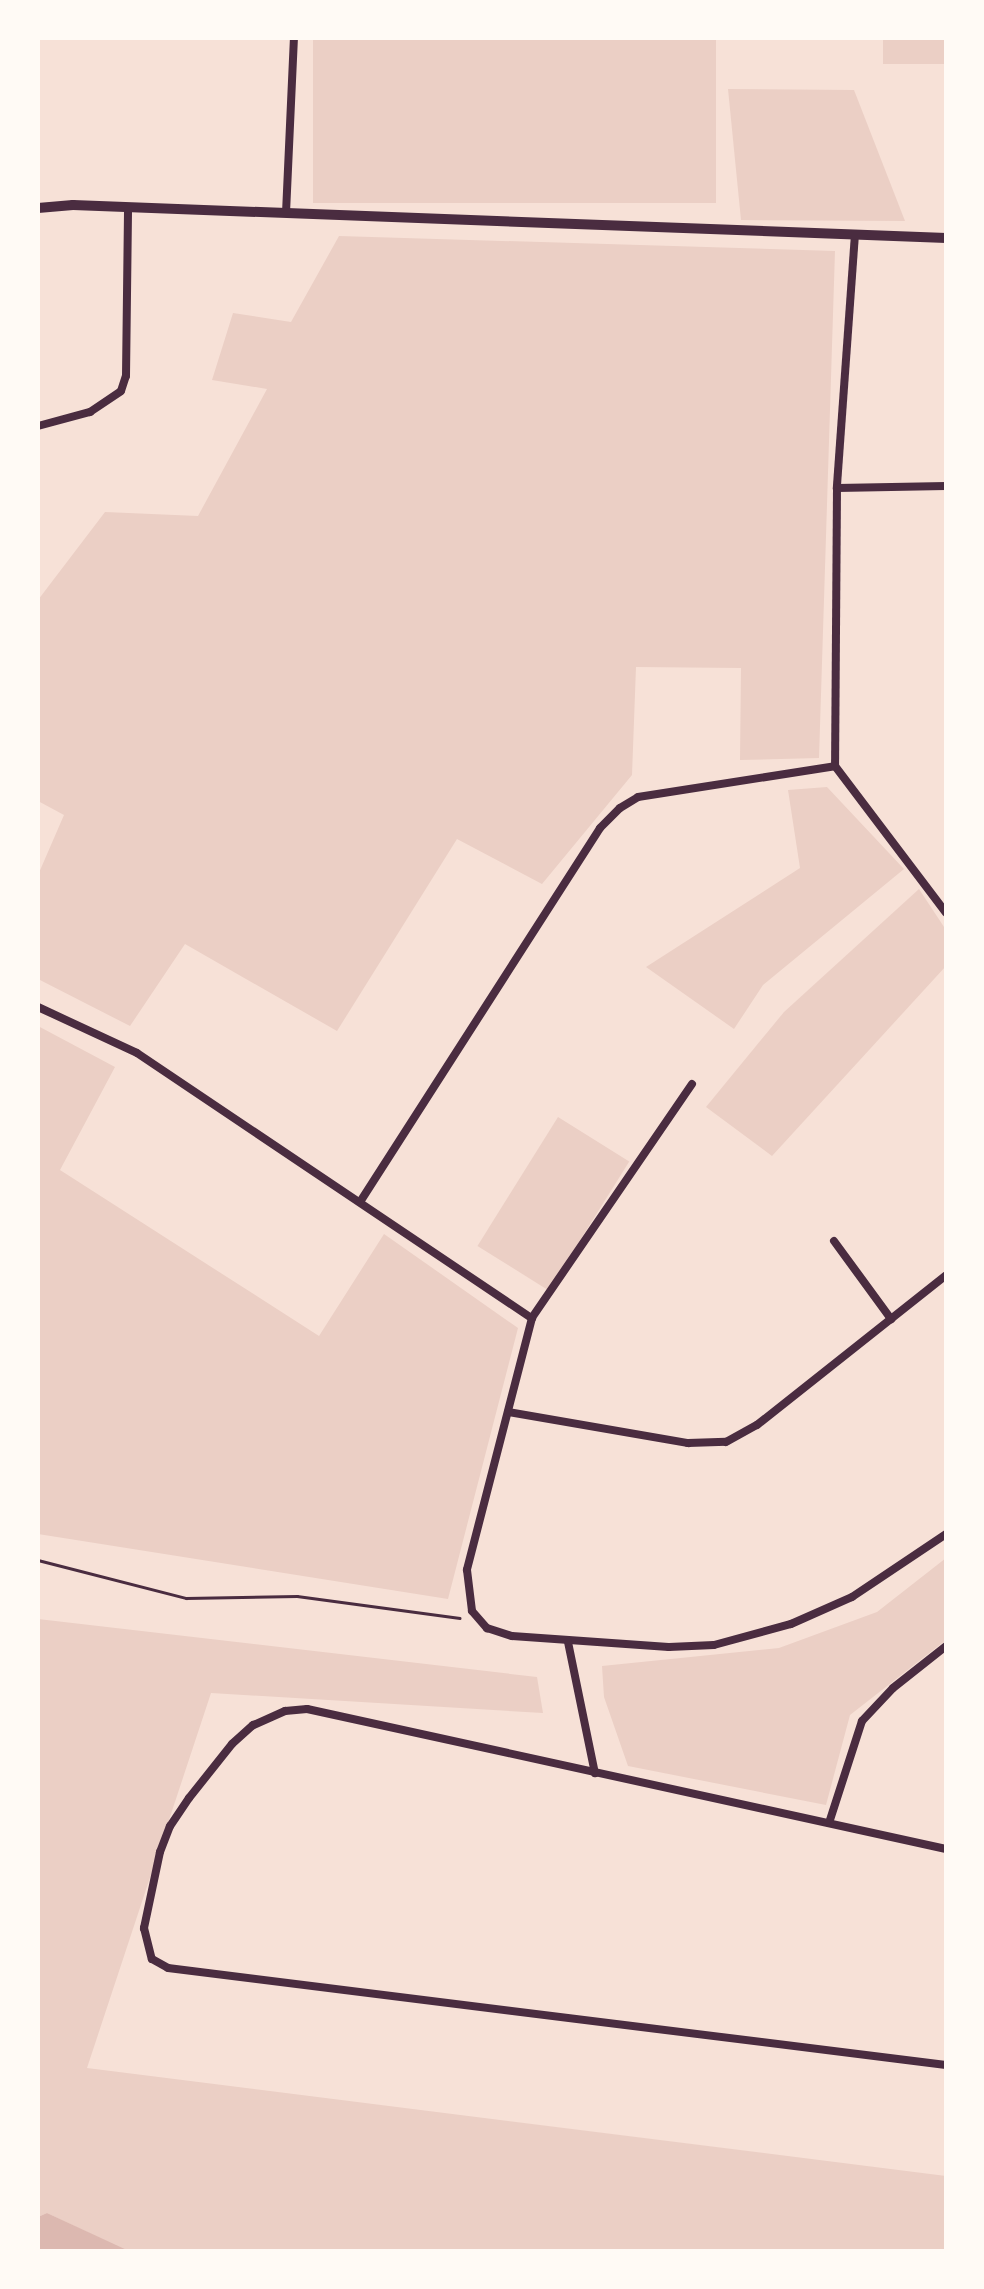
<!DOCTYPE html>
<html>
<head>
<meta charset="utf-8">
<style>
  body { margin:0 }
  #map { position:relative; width:984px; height:2289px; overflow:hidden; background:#f7e1d7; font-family:"Crimson Pro",serif }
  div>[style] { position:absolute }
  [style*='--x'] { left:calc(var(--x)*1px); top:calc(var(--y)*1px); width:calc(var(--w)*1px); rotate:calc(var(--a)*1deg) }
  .green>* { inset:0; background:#ebcfc5; transform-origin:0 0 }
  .water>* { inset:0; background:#dcb8b0 }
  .path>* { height:2.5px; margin:-1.25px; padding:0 1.25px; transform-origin:1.25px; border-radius:1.25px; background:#4a2c40 }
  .minor>* { height:8px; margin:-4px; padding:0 4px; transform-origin:4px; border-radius:4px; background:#4a2c40 }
  .tertiary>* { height:10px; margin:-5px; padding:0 5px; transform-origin:5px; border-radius:5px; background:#4a2c40 }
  span { translate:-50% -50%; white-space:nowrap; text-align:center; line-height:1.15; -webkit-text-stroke:10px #fffaf5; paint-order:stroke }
  .frame { position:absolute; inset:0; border:40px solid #fffaf5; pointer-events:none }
</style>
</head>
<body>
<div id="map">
  <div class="green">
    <div style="left:313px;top:38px;width:403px;height:165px"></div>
    <div style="left:883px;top:38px;width:63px;height:26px"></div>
    <div style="clip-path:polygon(728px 89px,854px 90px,905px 221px,741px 220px)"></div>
    <div style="clip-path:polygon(339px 236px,835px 251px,819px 758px,740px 760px,741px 668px,636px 667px,632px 775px,542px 884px,457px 839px,337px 1031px,185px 944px,130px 1026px,38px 979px,38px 875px,64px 815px,38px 801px,38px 600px,105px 512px,198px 516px,267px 389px,212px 380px,233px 313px,291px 322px)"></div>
    <div style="clip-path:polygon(827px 787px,904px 869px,763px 985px,734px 1029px,646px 967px,800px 868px,788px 790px)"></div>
    <div style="clip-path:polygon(919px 889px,946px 930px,946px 966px,772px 1156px,706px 1107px,784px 1012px)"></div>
    <div style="clip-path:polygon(38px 1026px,115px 1067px,60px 1170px,319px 1336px,384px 1234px,518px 1328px,448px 1599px,38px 1534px)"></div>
    <div style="left:558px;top:1117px;width:84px;height:152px;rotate:32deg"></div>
    <div style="clip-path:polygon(946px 1558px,946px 1640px,850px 1715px,826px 1805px,628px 1766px,604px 1697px,602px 1666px,779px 1648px,877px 1612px)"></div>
    <div style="clip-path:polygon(38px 1619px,537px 1677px,543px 1713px,211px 1693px,87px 2068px,946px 2176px,946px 2252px,129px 2252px,47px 2213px,38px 2217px)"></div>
  </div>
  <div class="water">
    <div style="clip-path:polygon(47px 2213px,129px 2251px,38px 2251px,38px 2217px)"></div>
  </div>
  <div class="path">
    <div style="--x:38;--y:1560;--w:153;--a:14.4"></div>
    <div style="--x:186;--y:1598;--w:111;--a:-1"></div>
    <div style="--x:297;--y:1596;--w:164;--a:7.7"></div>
  </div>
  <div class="minor">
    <div style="--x:286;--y:213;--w:175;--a:-87.4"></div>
    <div style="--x:855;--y:234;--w:255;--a:94.1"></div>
    <div style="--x:837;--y:488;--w:278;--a:90.4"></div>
    <div style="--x:835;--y:766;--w:184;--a:52.9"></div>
    <div style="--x:38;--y:426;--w:54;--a:-15.1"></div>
    <div style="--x:90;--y:412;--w:37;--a:-34"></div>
    <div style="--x:121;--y:391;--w:16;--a:-72"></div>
    <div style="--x:126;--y:376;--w:168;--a:-89.3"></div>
    <div style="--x:837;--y:488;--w:109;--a:-1.1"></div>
    <div style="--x:38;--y:1007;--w:109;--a:24.9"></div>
    <div style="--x:137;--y:1053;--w:476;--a:33.9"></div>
    <div style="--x:692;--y:1084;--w:283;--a:124.4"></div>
    <div style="--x:532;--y:1318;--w:260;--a:104.5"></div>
    <div style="--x:467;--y:1570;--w:41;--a:83"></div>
    <div style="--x:472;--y:1611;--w:23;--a:49"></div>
    <div style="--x:487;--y:1628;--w:26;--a:18"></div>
    <div style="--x:512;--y:1636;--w:157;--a:4"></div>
    <div style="--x:669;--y:1647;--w:45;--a:-2.5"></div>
    <div style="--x:714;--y:1645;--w:80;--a:-15.3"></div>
    <div style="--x:791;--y:1624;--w:67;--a:-23.9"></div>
    <div style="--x:852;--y:1597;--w:113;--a:-33.8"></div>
    <div style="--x:360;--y:1202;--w:444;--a:-57.3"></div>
    <div style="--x:600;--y:828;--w:28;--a:-45"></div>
    <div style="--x:620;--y:808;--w:21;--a:-31"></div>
    <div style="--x:638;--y:797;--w:199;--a:-8.9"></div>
    <div style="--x:834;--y:1241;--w:97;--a:53.8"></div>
    <div style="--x:508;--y:1412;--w:183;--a:9.8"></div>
    <div style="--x:688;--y:1443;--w:38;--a:-2"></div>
    <div style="--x:726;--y:1442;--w:35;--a:-29"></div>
    <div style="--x:757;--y:1425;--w:241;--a:-38.4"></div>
    <div style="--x:568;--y:1642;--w:134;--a:78.4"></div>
    <div style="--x:829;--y:1823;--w:107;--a:-72.1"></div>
    <div style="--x:862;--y:1721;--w:45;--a:-46.8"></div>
    <div style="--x:893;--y:1688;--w:68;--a:-38.4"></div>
    <div style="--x:946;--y:1849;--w:654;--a:-167.64"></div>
    <div style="--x:307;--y:1709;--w:22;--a:175"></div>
    <div style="--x:285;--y:1711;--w:35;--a:156"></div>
    <div style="--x:253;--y:1725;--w:28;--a:138"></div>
    <div style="--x:232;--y:1744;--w:69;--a:128.5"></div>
    <div style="--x:189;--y:1798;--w:34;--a:124"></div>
    <div style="--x:170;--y:1826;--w:28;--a:111"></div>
    <div style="--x:160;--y:1852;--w:78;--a:101.9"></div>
    <div style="--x:144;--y:1928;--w:32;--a:76"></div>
    <div style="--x:152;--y:1959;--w:18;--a:29"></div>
    <div style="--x:168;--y:1968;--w:784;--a:7.11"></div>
  </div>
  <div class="tertiary">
    <div style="--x:38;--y:208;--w:35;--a:-5"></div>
    <div style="--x:73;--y:205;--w:874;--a:2.16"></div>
  </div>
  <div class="frame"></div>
</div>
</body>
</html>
